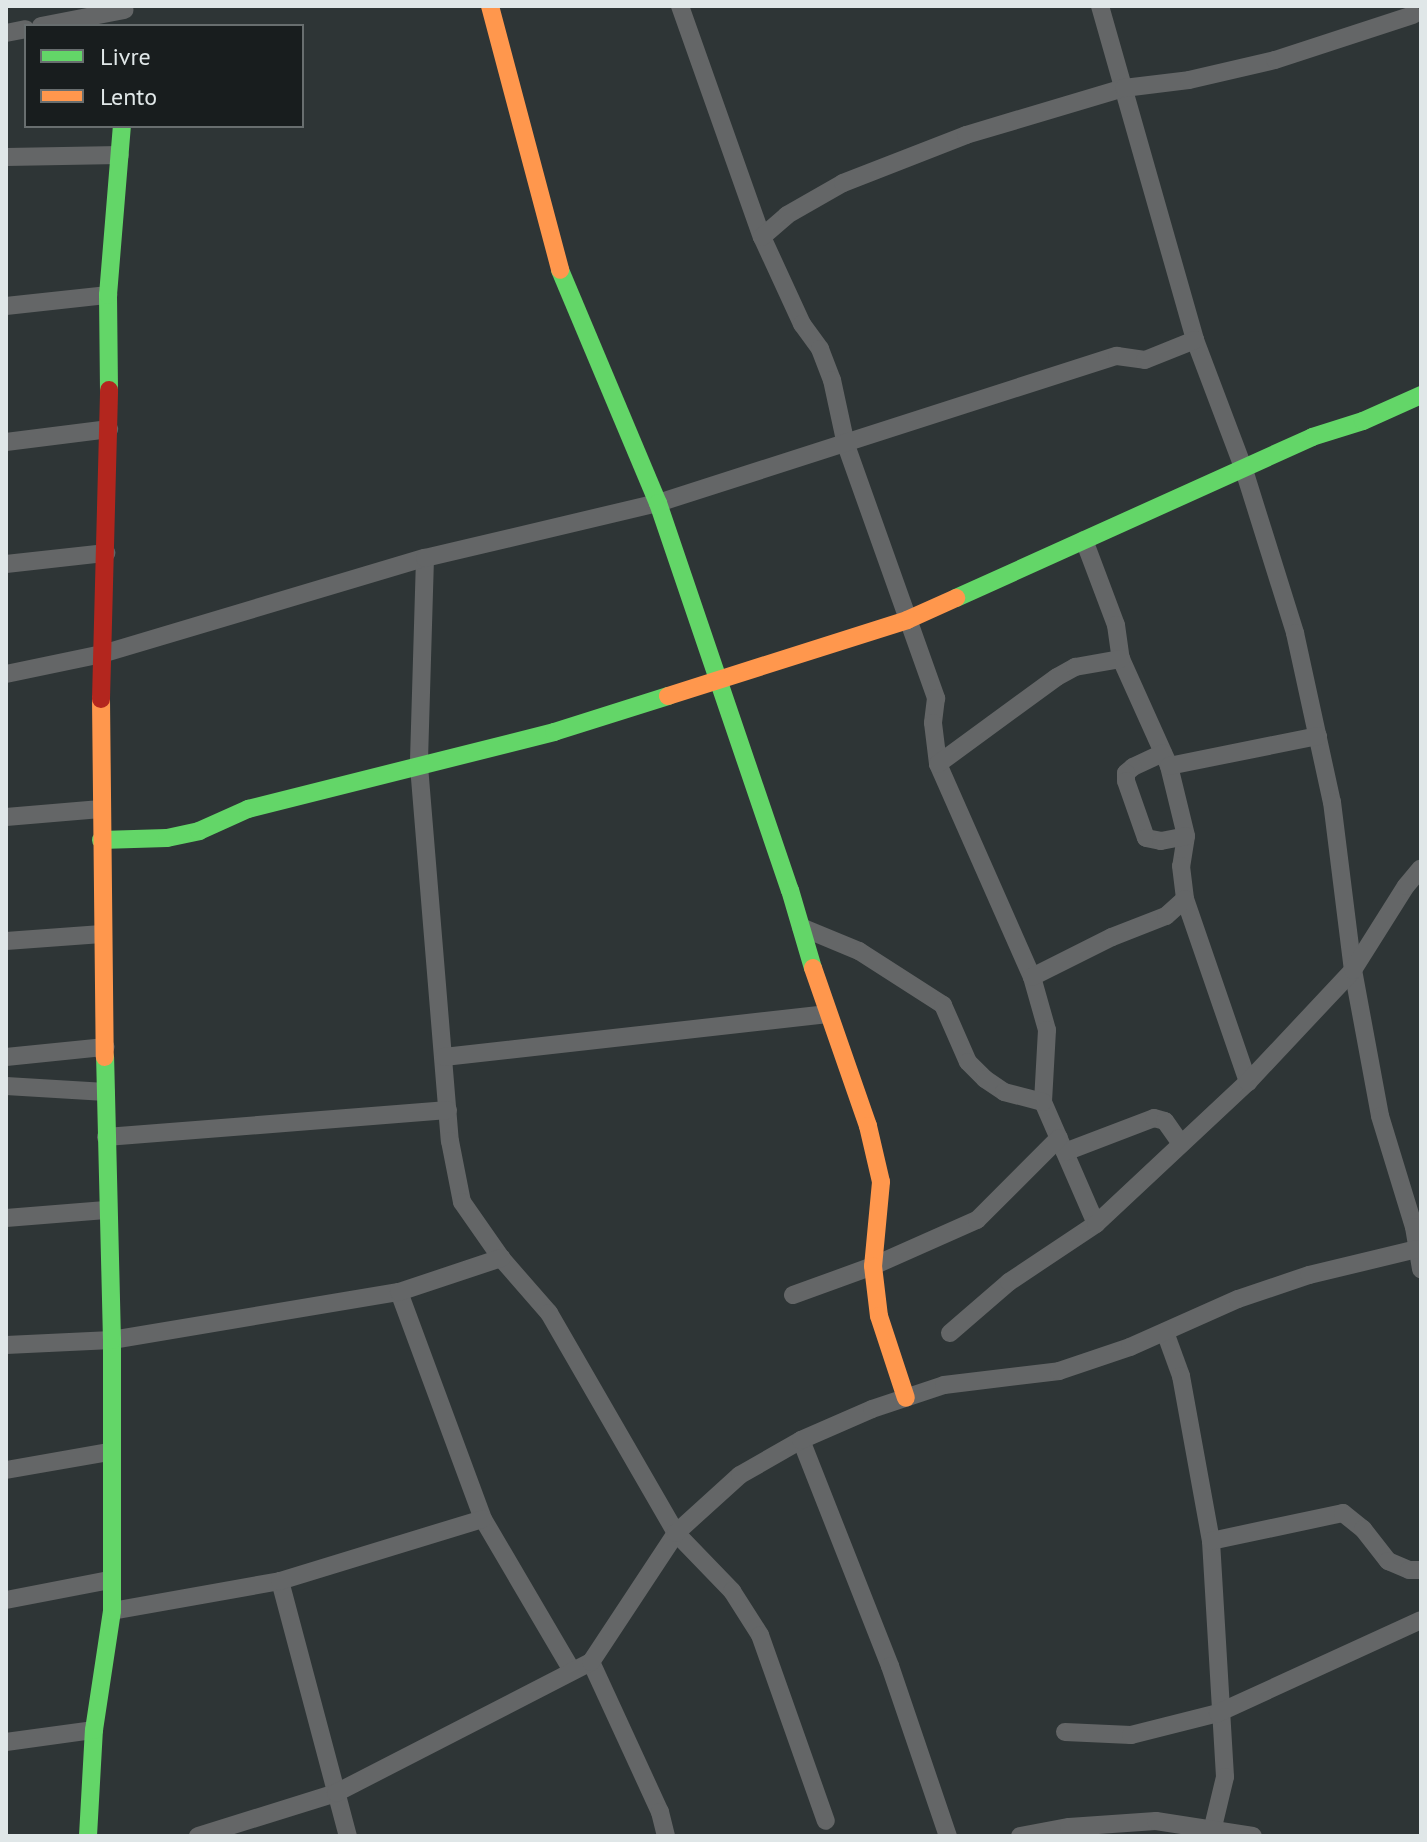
<!DOCTYPE html>
<html>
<head>
<meta charset="utf-8">
<style>
  body { margin:0 }
  #map { position:relative; width:1427px; height:1842px; overflow:hidden; background:#2e3536; font-family:"PT Sans",sans-serif }
  div>[style] { position:absolute }
  [style*='--x'] { left:calc(var(--x)*1px); top:calc(var(--y)*1px); width:calc(var(--w)*1px); rotate:calc(var(--a)*1deg) }
  .street>* { height:18px; margin:-9px; padding:0 9px; transform-origin:9px; border-radius:9px; background:#646667 }
  .fast>* { height:18px; margin:-9px; padding:0 9px; transform-origin:9px; border-radius:9px; background:#63d668 }
  .slow>* { height:18px; margin:-9px; padding:0 9px; transform-origin:9px; border-radius:9px; background:#ff974d }
  .jam>* { height:18px; margin:-9px; padding:0 9px; transform-origin:9px; border-radius:9px; background:#b3261e }
  span { translate:-50% -50%; white-space:nowrap; text-align:center; line-height:1.15; -webkit-text-stroke:8px #181d1e; paint-order:stroke }
  .frame { position:absolute; inset:0; border:8px solid #e0e7e8; pointer-events:none }
  .legend { position:absolute; left:24px; top:24px; width:280px; height:104px; box-sizing:border-box; background:#181d1e; border:2px solid #686e6f; margin:0; padding:10px 14px; list-style:none; font-size:24px; color:#e0e7e8 }
  .legend li { display:flex; align-items:center; gap:16px; height:40px }
  .legend b { width:40px; border:2px solid #686e6f }
</style>
</head>
<body>
<div id="map">
  <div class="street">
    <div style="--x:680;--y:6;--w:245;--a:70.5"></div>
    <div style="--x:762;--y:237;--w:96;--a:65.3"></div>
    <div style="--x:802;--y:324;--w:31;--a:54"></div>
    <div style="--x:820;--y:349;--w:33;--a:69"></div>
    <div style="--x:832;--y:380;--w:66;--a:77.8"></div>
    <div style="--x:846;--y:445;--w:269;--a:70.4"></div>
    <div style="--x:936;--y:698;--w:25;--a:97"></div>
    <div style="--x:933;--y:723;--w:41;--a:83"></div>
    <div style="--x:938;--y:764;--w:233;--a:66.2"></div>
    <div style="--x:1032;--y:977;--w:55;--a:74.2"></div>
    <div style="--x:1047;--y:1030;--w:72;--a:93.2"></div>
    <div style="--x:1043;--y:1102;--w:133;--a:66.5"></div>
    <div style="--x:1100;--y:6;--w:347;--a:74.1"></div>
    <div style="--x:1195;--y:340;--w:139;--a:69.3"></div>
    <div style="--x:1244;--y:470;--w:171;--a:72.6"></div>
    <div style="--x:1295;--y:633;--w:173;--a:77.7"></div>
    <div style="--x:1332;--y:802;--w:169;--a:82.9"></div>
    <div style="--x:1353;--y:970;--w:148;--a:79.5"></div>
    <div style="--x:1380;--y:1116;--w:116;--a:73"></div>
    <div style="--x:1414;--y:1227;--w:43;--a:80.5"></div>
    <div style="--x:41;--y:26;--w:85;--a:-10.9"></div>
    <div style="--x:6;--y:33;--w:20;--a:-11"></div>
    <div style="--x:6;--y:157;--w:114;--a:-1"></div>
    <div style="--x:762;--y:237;--w:33;--a:-41"></div>
    <div style="--x:787;--y:215;--w:64;--a:-29.7"></div>
    <div style="--x:843;--y:183;--w:132;--a:-21.3"></div>
    <div style="--x:966;--y:135;--w:165;--a:-16.6"></div>
    <div style="--x:1124;--y:88;--w:65;--a:-7"></div>
    <div style="--x:1189;--y:80;--w:88;--a:-13.1"></div>
    <div style="--x:1275;--y:60;--w:145;--a:-18.1"></div>
    <div style="--x:6;--y:306;--w:103;--a:-6.2"></div>
    <div style="--x:6;--y:442;--w:104;--a:-7.2"></div>
    <div style="--x:1084;--y:540;--w:91;--a:69.4"></div>
    <div style="--x:1116;--y:625;--w:34;--a:82"></div>
    <div style="--x:1121;--y:659;--w:117;--a:65.8"></div>
    <div style="--x:1169;--y:766;--w:72;--a:76.3"></div>
    <div style="--x:1186;--y:836;--w:30;--a:99"></div>
    <div style="--x:1181;--y:866;--w:33;--a:83"></div>
    <div style="--x:1185;--y:899;--w:194;--a:71"></div>
    <div style="--x:425;--y:558;--w:208;--a:91.7"></div>
    <div style="--x:419;--y:766;--w:376;--a:85.3"></div>
    <div style="--x:450;--y:1141;--w:62;--a:78.9"></div>
    <div style="--x:462;--y:1202;--w:68;--a:55.1"></div>
    <div style="--x:501;--y:1258;--w:73;--a:48.9"></div>
    <div style="--x:549;--y:1313;--w:254;--a:60"></div>
    <div style="--x:676;--y:1533;--w:81;--a:46"></div>
    <div style="--x:732;--y:1591;--w:52;--a:57.5"></div>
    <div style="--x:760;--y:1635;--w:197;--a:70.5"></div>
    <div style="--x:6;--y:564;--w:101;--a:-6.3"></div>
    <div style="--x:6;--y:674;--w:98;--a:-11.8"></div>
    <div style="--x:102;--y:654;--w:337;--a:-16.6"></div>
    <div style="--x:425;--y:558;--w:239;--a:-13.3"></div>
    <div style="--x:658;--y:503;--w:482;--a:-17.8"></div>
    <div style="--x:1117;--y:356;--w:28;--a:8"></div>
    <div style="--x:1145;--y:360;--w:54;--a:-21.8"></div>
    <div style="--x:1163;--y:753;--w:33;--a:155"></div>
    <div style="--x:1133;--y:767;--w:9;--a:139"></div>
    <div style="--x:1126;--y:773;--w:8;--a:90"></div>
    <div style="--x:1126;--y:781;--w:60;--a:70.7"></div>
    <div style="--x:1146;--y:838;--w:15;--a:11"></div>
    <div style="--x:1161;--y:841;--w:25;--a:-11"></div>
    <div style="--x:938;--y:764;--w:147;--a:-36.2"></div>
    <div style="--x:1057;--y:677;--w:21;--a:-29"></div>
    <div style="--x:1075;--y:667;--w:47;--a:-9.9"></div>
    <div style="--x:1169;--y:766;--w:152;--a:-11.4"></div>
    <div style="--x:6;--y:817;--w:95;--a:-4.8"></div>
    <div style="--x:801;--y:927;--w:63;--a:22.5"></div>
    <div style="--x:859;--y:951;--w:100;--a:32.7"></div>
    <div style="--x:943;--y:1005;--w:62;--a:66.3"></div>
    <div style="--x:968;--y:1062;--w:24;--a:45"></div>
    <div style="--x:985;--y:1079;--w:23;--a:34"></div>
    <div style="--x:1004;--y:1092;--w:40;--a:14.4"></div>
    <div style="--x:6;--y:941;--w:96;--a:-4.2"></div>
    <div style="--x:1032;--y:977;--w:89;--a:-26.6"></div>
    <div style="--x:1112;--y:937;--w:58;--a:-21.3"></div>
    <div style="--x:1166;--y:916;--w:25;--a:-42"></div>
    <div style="--x:6;--y:1057;--w:100;--a:-5.8"></div>
    <div style="--x:444;--y:1057;--w:384;--a:-6.4"></div>
    <div style="--x:6;--y:1086;--w:100;--a:3.4"></div>
    <div style="--x:106;--y:1137;--w:343;--a:-4.5"></div>
    <div style="--x:1065;--y:1152;--w:95;--a:-20.9"></div>
    <div style="--x:1154;--y:1118;--w:11;--a:15"></div>
    <div style="--x:1165;--y:1121;--w:28;--a:55"></div>
    <div style="--x:6;--y:1218;--w:100;--a:-4.6"></div>
    <div style="--x:399;--y:1292;--w:242;--a:69.7"></div>
    <div style="--x:483;--y:1519;--w:176;--a:59.6"></div>
    <div style="--x:793;--y:1295;--w:85;--a:-19.9"></div>
    <div style="--x:873;--y:1266;--w:114;--a:-23.9"></div>
    <div style="--x:977;--y:1220;--w:116;--a:-45"></div>
    <div style="--x:1165;--y:1332;--w:47;--a:70"></div>
    <div style="--x:1181;--y:1376;--w:168;--a:79.7"></div>
    <div style="--x:1211;--y:1541;--w:236;--a:86.6"></div>
    <div style="--x:1225;--y:1777;--w:56;--a:103.5"></div>
    <div style="--x:950;--y:1333;--w:78;--a:-40.8"></div>
    <div style="--x:1009;--y:1282;--w:105;--a:-33.7"></div>
    <div style="--x:1096;--y:1224;--w:208;--a:-43.1"></div>
    <div style="--x:1248;--y:1082;--w:154;--a:-46.8"></div>
    <div style="--x:1353;--y:970;--w:99;--a:-57.8"></div>
    <div style="--x:1406;--y:886;--w:23;--a:-50"></div>
    <div style="--x:6;--y:1345;--w:106;--a:-2.7"></div>
    <div style="--x:112;--y:1340;--w:291;--a:-9.5"></div>
    <div style="--x:399;--y:1292;--w:108;--a:-18.4"></div>
    <div style="--x:801;--y:1440;--w:243;--a:68.5"></div>
    <div style="--x:890;--y:1666;--w:180;--a:71.2"></div>
    <div style="--x:6;--y:1470;--w:105;--a:-9.9"></div>
    <div style="--x:1211;--y:1541;--w:135;--a:-12"></div>
    <div style="--x:1343;--y:1513;--w:26;--a:39"></div>
    <div style="--x:1363;--y:1529;--w:41;--a:52"></div>
    <div style="--x:1388;--y:1561;--w:23;--a:23"></div>
    <div style="--x:1409;--y:1570;--w:12;--a:0"></div>
    <div style="--x:280;--y:1581;--w:264;--a:75.1"></div>
    <div style="--x:6;--y:1600;--w:106;--a:-10.9"></div>
    <div style="--x:112;--y:1611;--w:171;--a:-10.1"></div>
    <div style="--x:280;--y:1581;--w:212;--a:-17"></div>
    <div style="--x:591;--y:1662;--w:165;--a:65.3"></div>
    <div style="--x:660;--y:1812;--w:25;--a:76"></div>
    <div style="--x:1065;--y:1732;--w:66;--a:2.6"></div>
    <div style="--x:1131;--y:1735;--w:90;--a:-14.2"></div>
    <div style="--x:1218;--y:1713;--w:223;--a:-24.6"></div>
    <div style="--x:6;--y:1742;--w:89;--a:-7.8"></div>
    <div style="--x:198;--y:1836;--w:145;--a:-17.3"></div>
    <div style="--x:336;--y:1793;--w:287;--a:-27.2"></div>
    <div style="--x:591;--y:1662;--w:154;--a:-56.6"></div>
    <div style="--x:676;--y:1533;--w:86;--a:-42.2"></div>
    <div style="--x:740;--y:1475;--w:70;--a:-29.8"></div>
    <div style="--x:801;--y:1440;--w:77;--a:-23.6"></div>
    <div style="--x:872;--y:1409;--w:76;--a:-18.4"></div>
    <div style="--x:944;--y:1385;--w:116;--a:-6.9"></div>
    <div style="--x:1059;--y:1371;--w:75;--a:-18.7"></div>
    <div style="--x:1130;--y:1347;--w:118;--a:-24"></div>
    <div style="--x:1238;--y:1299;--w:75;--a:-18.7"></div>
    <div style="--x:1309;--y:1275;--w:111;--a:-13.5"></div>
    <div style="--x:1020;--y:1836;--w:50;--a:-10.4"></div>
    <div style="--x:1069;--y:1827;--w:87;--a:-3.9"></div>
    <div style="--x:1156;--y:1821;--w:98;--a:8.8"></div>
  </div>
  <div class="fast">
    <div style="--x:560;--y:270;--w:253;--a:67.2"></div>
    <div style="--x:658;--y:503;--w:409;--a:71.2"></div>
    <div style="--x:790;--y:890;--w:81;--a:73.6"></div>
    <div style="--x:109;--y:390;--w:95;--a:-90.6"></div>
    <div style="--x:108;--y:295;--w:170;--a:-85.3"></div>
    <div style="--x:956;--y:598;--w:391;--a:-24.3"></div>
    <div style="--x:1312;--y:437;--w:53;--a:-17.4"></div>
    <div style="--x:1363;--y:421;--w:64;--a:-24.1"></div>
    <div style="--x:101;--y:840;--w:66;--a:-1.7"></div>
    <div style="--x:167;--y:838;--w:33;--a:-12"></div>
    <div style="--x:199;--y:831;--w:54;--a:-24.2"></div>
    <div style="--x:248;--y:809;--w:316;--a:-14.1"></div>
    <div style="--x:554;--y:732;--w:120;--a:-17.5"></div>
    <div style="--x:88;--y:1836;--w:106;--a:-86.8"></div>
    <div style="--x:94;--y:1730;--w:120;--a:-81.4"></div>
    <div style="--x:112;--y:1611;--w:271;--a:-90"></div>
    <div style="--x:112;--y:1340;--w:283;--a:-91.4"></div>
  </div>
  <div class="slow">
    <div style="--x:490;--y:6;--w:273;--a:75.1"></div>
    <div style="--x:668;--y:696;--w:251;--a:-17.6"></div>
    <div style="--x:907;--y:620;--w:54;--a:-24.2"></div>
    <div style="--x:101;--y:699;--w:358;--a:89.4"></div>
    <div style="--x:813;--y:968;--w:167;--a:70.8"></div>
    <div style="--x:868;--y:1126;--w:57;--a:76.9"></div>
    <div style="--x:881;--y:1182;--w:84;--a:95.4"></div>
    <div style="--x:873;--y:1266;--w:50;--a:83.2"></div>
    <div style="--x:879;--y:1316;--w:86;--a:71.8"></div>
  </div>
  <div class="jam">
    <div style="--x:101;--y:699;--w:309;--a:-88.5"></div>
  </div>
  <div class="frame"></div>
  <ul class="legend">
  <li><b style="height:10px;background:#63d668"></b>Livre</li>
  <li><b style="height:10px;background:#ff974d"></b>Lento</li>
  </ul>
</div>
</body>
</html>
